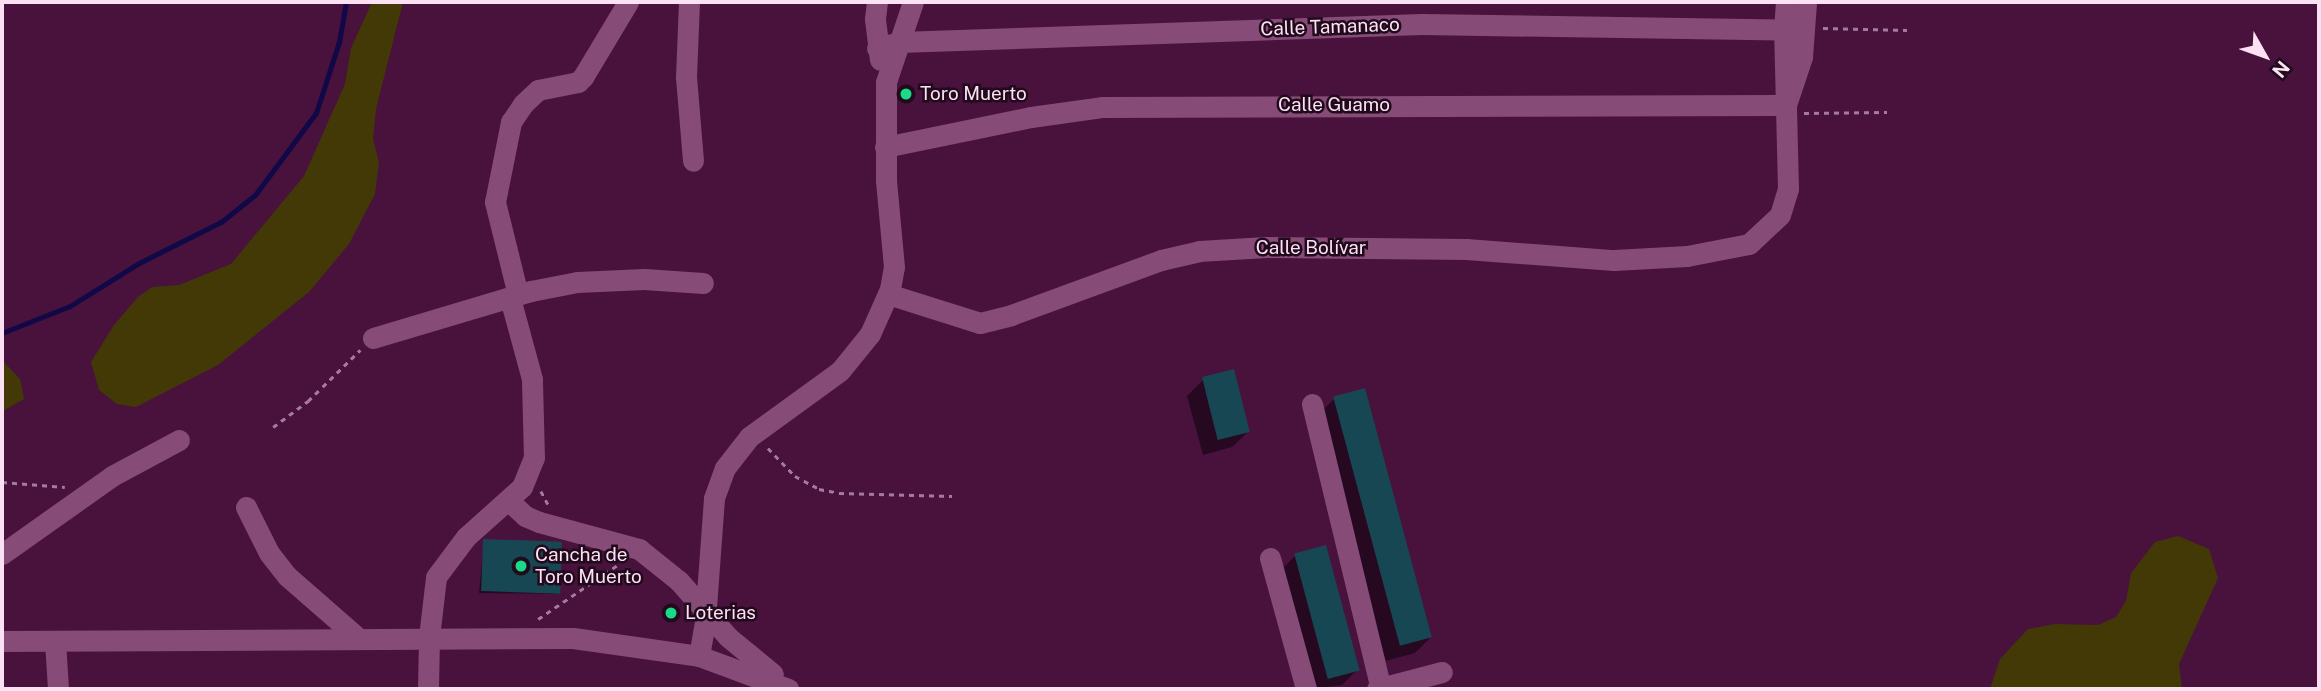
<!DOCTYPE html>
<html>
<head>
<meta charset="utf-8">
<style>
  body { margin:0 }
  #map { position:relative; width:2321px; height:691px; overflow:hidden; background:#48123d; font-family:"Public Sans",sans-serif }
  div>[style] { position:absolute }
  [style*='--x'] { left:calc(var(--x)*1px); top:calc(var(--y)*1px); width:calc(var(--w)*1px); rotate:calc(var(--a)*1deg) }
  .green>* { inset:0; background:#423907 }
  .shadow>* { inset:0; background:#0007 }
  .stream>* { height:5px; margin:-2.5px; padding:0 2.5px; transform-origin:2.5px; border-radius:2.5px; background:#110848 }
  .building>* { inset:0; background:#174753; transform-origin:0 0 }
  .path>* { height:2.5px; margin-top:-1.25px; transform-origin:0; background:repeating-linear-gradient(90deg,#a47c9a 0 5px,transparent 0 10px) }
  .minor>* { height:21px; margin:-10.5px; padding:0 10.5px; transform-origin:10.5px; border-radius:10.5px; background:#864b77 }
  .dots>* { width:19px; height:19px; translate:-50% -50%; box-sizing:border-box; border:4px solid #210a1c; border-radius:50% }
  span { translate:-50% -50%; white-space:nowrap; text-align:center; line-height:1.15; -webkit-text-stroke:5px #210a1c; paint-order:stroke }
  .street-label { font-size:19px; color:#fce0f3 }
  .poi-label { font-size:19px; color:#fce0f3 }
  .left { translate:0 -50%; text-align:left }
  .frame { position:absolute; inset:0; border:4px solid #fce0f3; pointer-events:none }
  .north { position:absolute; left:2230px; top:21px; width:70px; height:70px; -webkit-text-stroke:5px #210a1c; paint-order:stroke; rotate:130deg; font-size:19px; font-weight:700; line-height:28px; text-align:center; color:#fce0f3 }
  .north::after { content:''; display:block; margin:auto; width:24px; height:32px; background:#fce0f3; clip-path:polygon(50% 0,100% 100%,50% 72%,0 100%) }
</style>
</head>
<body>
<div id="map">
  <div class="green">
    <div style="clip-path:polygon(372px 2px,403px 2px,376px 109px,373px 139px,379px 162px,375px 194px,349px 244px,309px 292px,218px 365px,136px 407px,117px 404px,99px 390px,91px 362px,114px 325px,138px 297px,152px 287px,179px 285px,231px 264px,304px 176px,345px 84px,351px 48px)"></div>
    <div style="clip-path:polygon(2px 360px,20px 379px,24px 399px,3px 411px)"></div>
    <div style="clip-path:polygon(2178px 536px,2209px 549px,2218px 578px,2179px 664px,2182px 689px,1990px 689px,2000px 659px,2028px 629px,2055px 624px,2098px 625px,2116px 617px,2126px 601px,2131px 573px,2155px 542px)"></div>
  </div>
  <div class="shadow">
    <div style="clip-path:polygon(1203px 380px,1249px 431px,1232px 447px,1203px 455px,1187px 396px)"></div>
    <div style="clip-path:polygon(1334px 399px,1431px 637px,1415px 653px,1386px 661px,1318px 415px)"></div>
    <div style="clip-path:polygon(484px 541px,558px 594px,479px 593px)"></div>
    <div style="clip-path:polygon(1295px 556px,1358px 669px,1342px 685px,1311px 689px,1279px 572px)"></div>
  </div>
  <div class="stream">
    <div style="--x:2;--y:333;--w:73;--a:-21.7"></div>
    <div style="--x:70;--y:306;--w:81;--a:-31.9"></div>
    <div style="--x:139;--y:263;--w:92;--a:-26.6"></div>
    <div style="--x:221;--y:222;--w:43;--a:-38.5"></div>
    <div style="--x:255;--y:195;--w:102;--a:-53.4"></div>
    <div style="--x:316;--y:113;--w:75;--a:-72.1"></div>
    <div style="--x:339;--y:42;--w:41;--a:-80.1"></div>
  </div>
  <div class="building">
    <div style="left:1234px;top:369px;width:65px;height:33px;rotate:76deg"></div>
    <div style="left:1365px;top:388px;width:258px;height:33px;rotate:75deg"></div>
    <div style="left:483px;top:539px;width:79px;height:52px;rotate:2deg"></div>
    <div style="left:1326px;top:545px;width:130px;height:33px;rotate:75deg"></div>
  </div>
  <div class="path">
    <div style="--x:1823;--y:28;--w:84;--a:1.4"></div>
    <div style="--x:1804;--y:113;--w:83;--a:-0.7"></div>
    <div style="--x:273;--y:427;--w:44;--a:-36.6"></div>
    <div style="--x:308;--y:401;--w:73;--a:-44.4"></div>
    <div style="--x:768;--y:448;--w:39;--a:46"></div>
    <div style="--x:795;--y:476;--w:27;--a:28"></div>
    <div style="--x:819;--y:489;--w:20;--a:11"></div>
    <div style="--x:839;--y:493;--w:113;--a:1.5"></div>
    <div style="--x:2;--y:482;--w:63;--a:4.5"></div>
    <div style="--x:541;--y:491;--w:15;--a:62"></div>
    <div style="--x:538;--y:619;--w:98;--a:-34.2"></div>
  </div>
  <div class="minor">
    <div style="--x:689;--y:2;--w:75;--a:92.3"></div>
    <div style="--x:686;--y:77;--w:84;--a:85.2"></div>
    <div style="--x:877;--y:2;--w:17;--a:97"></div>
    <div style="--x:875;--y:19;--w:41;--a:83"></div>
    <div style="--x:877;--y:48;--w:23;--a:-15"></div>
    <div style="--x:899;--y:42;--w:523;--a:-1.97"></div>
    <div style="--x:1422;--y:24;--w:362;--a:0.9"></div>
    <div style="--x:885;--y:147;--w:149;--a:-11.6"></div>
    <div style="--x:1031;--y:117;--w:73;--a:-7.9"></div>
    <div style="--x:1103;--y:107;--w:683;--a:-0.17"></div>
    <div style="--x:1786;--y:105;--w:51;--a:-71.6"></div>
    <div style="--x:1802;--y:57;--w:55;--a:-85.8"></div>
    <div style="--x:888;--y:294;--w:96;--a:17.5"></div>
    <div style="--x:980;--y:323;--w:32;--a:-14"></div>
    <div style="--x:1011;--y:315;--w:160;--a:-20.1"></div>
    <div style="--x:1161;--y:260;--w:39;--a:-13"></div>
    <div style="--x:1199;--y:251;--w:67;--a:-3.4"></div>
    <div style="--x:1266;--y:247;--w:200;--a:0.6"></div>
    <div style="--x:1466;--y:249;--w:148;--a:4.3"></div>
    <div style="--x:1614;--y:260;--w:73;--a:-3.1"></div>
    <div style="--x:1687;--y:256;--w:63;--a:-11"></div>
    <div style="--x:1749;--y:244;--w:42;--a:-43.1"></div>
    <div style="--x:1780;--y:215;--w:27;--a:-73"></div>
    <div style="--x:1788;--y:189;--w:159;--a:-91.4"></div>
    <div style="--x:1784;--y:30;--w:28;--a:-86"></div>
    <div style="--x:518;--y:295;--w:96;--a:-103.9"></div>
    <div style="--x:495;--y:202;--w:82;--a:-78.7"></div>
    <div style="--x:511;--y:122;--w:22;--a:-56"></div>
    <div style="--x:523;--y:104;--w:21;--a:-43"></div>
    <div style="--x:538;--y:90;--w:41;--a:-11.3"></div>
    <div style="--x:578;--y:82;--w:7;--a:-45"></div>
    <div style="--x:583;--y:77;--w:87;--a:-59"></div>
    <div style="--x:373;--y:338;--w:165;--a:-16.6"></div>
    <div style="--x:531;--y:291;--w:47;--a:-11.1"></div>
    <div style="--x:577;--y:282;--w:67;--a:-2.6"></div>
    <div style="--x:644;--y:279;--w:59;--a:3.9"></div>
    <div style="--x:1312;--y:404;--w:293;--a:76.4"></div>
    <div style="--x:508;--y:500;--w:23;--a:43"></div>
    <div style="--x:525;--y:516;--w:15;--a:23"></div>
    <div style="--x:539;--y:522;--w:104;--a:15.1"></div>
    <div style="--x:639;--y:549;--w:51;--a:38.7"></div>
    <div style="--x:679;--y:581;--w:74;--a:48.8"></div>
    <div style="--x:728;--y:637;--w:58;--a:39.4"></div>
    <div style="--x:246;--y:507;--w:51;--a:63.4"></div>
    <div style="--x:269;--y:553;--w:29;--a:52"></div>
    <div style="--x:287;--y:576;--w:93;--a:41.1"></div>
    <div style="--x:2;--y:554;--w:135;--a:-35.3"></div>
    <div style="--x:112;--y:476;--w:76;--a:-28.2"></div>
    <div style="--x:1270;--y:558;--w:136;--a:74.6"></div>
    <div style="--x:2;--y:641;--w:571;--a:-0.3"></div>
    <div style="--x:573;--y:638;--w:127;--a:8.1"></div>
    <div style="--x:699;--y:656;--w:95;--a:20.3"></div>
    <div style="--x:55;--y:641;--w:48;--a:86.4"></div>
    <div style="--x:699;--y:656;--w:36;--a:-80"></div>
    <div style="--x:705;--y:621;--w:123;--a:-85.8"></div>
    <div style="--x:714;--y:498;--w:32;--a:-70"></div>
    <div style="--x:725;--y:468;--w:39;--a:-52"></div>
    <div style="--x:749;--y:437;--w:112;--a:-36"></div>
    <div style="--x:840;--y:371;--w:48;--a:-51"></div>
    <div style="--x:870;--y:334;--w:49;--a:-66"></div>
    <div style="--x:890;--y:289;--w:22;--a:-80"></div>
    <div style="--x:894;--y:267;--w:87;--a:-95.3"></div>
    <div style="--x:886;--y:180;--w:98;--a:-90"></div>
    <div style="--x:886;--y:82;--w:84;--a:-71.4"></div>
    <div style="--x:428;--y:689;--w:52;--a:-88.9"></div>
    <div style="--x:429;--y:637;--w:60;--a:-83.3"></div>
    <div style="--x:436;--y:577;--w:50;--a:-53.1"></div>
    <div style="--x:466;--y:537;--w:75;--a:-41.8"></div>
    <div style="--x:522;--y:487;--w:31;--a:-68"></div>
    <div style="--x:534;--y:458;--w:79;--a:-91.5"></div>
    <div style="--x:532;--y:379;--w:84;--a:-105.2"></div>
    <div style="--x:1377;--y:689;--w:67;--a:-14.7"></div>
  </div>
  <div class="dots">
    <div style="left:906px;top:94px;background:#1ad988"></div>
    <div style="left:521px;top:566px;background:#1ad988"></div>
    <div style="left:671px;top:613px;background:#1ad988"></div>
  </div>
  <div class="street-label">
    <span style="left:1330px;top:27px;rotate:-2deg">Calle Tamanaco</span>
    <span style="left:1334px;top:105px">Calle Guamo</span>
    <span style="left:1311px;top:248px">Calle Bolívar</span>
  </div>
  <div class="poi-label">
    <span class="left" style="left:920px;top:94px">Toro Muerto</span>
    <span class="left" style="left:535px;top:566px">Cancha de<br>Toro Muerto</span>
    <span class="left" style="left:685px;top:613px">Loterias</span>
  </div>
  <div class="frame"></div>
  <div class="north">N</div>
</div>
</body>
</html>
